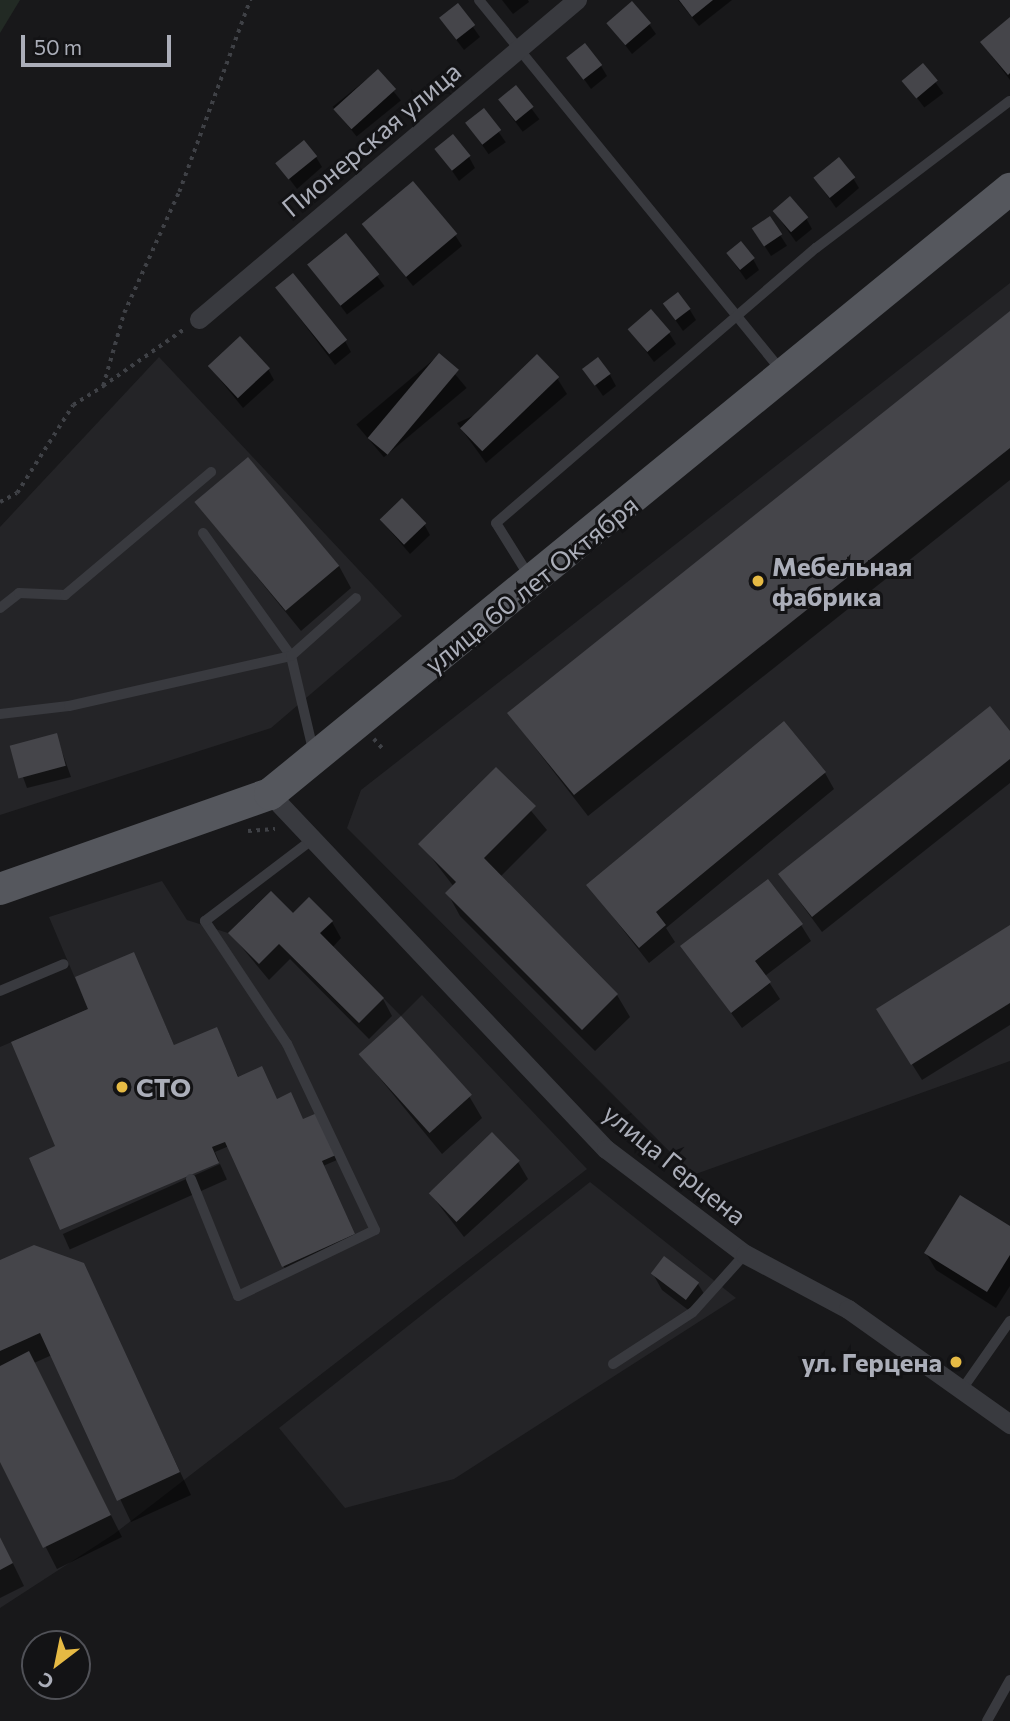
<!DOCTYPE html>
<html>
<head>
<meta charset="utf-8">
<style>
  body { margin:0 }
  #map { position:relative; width:1010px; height:1721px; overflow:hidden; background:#18181a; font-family:Commissioner,sans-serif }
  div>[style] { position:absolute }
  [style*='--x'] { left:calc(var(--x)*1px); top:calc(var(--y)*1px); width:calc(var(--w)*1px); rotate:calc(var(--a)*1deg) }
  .built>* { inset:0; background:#242427 }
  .green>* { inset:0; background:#222a24 }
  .shadow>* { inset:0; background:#0007; transform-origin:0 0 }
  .building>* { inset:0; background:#45454a; transform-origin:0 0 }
  .path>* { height:3.5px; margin-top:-1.75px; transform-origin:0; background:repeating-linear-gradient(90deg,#3f4146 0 3.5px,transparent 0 8.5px) }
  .lane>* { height:10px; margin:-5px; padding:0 5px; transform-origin:5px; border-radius:5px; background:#393a3f }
  .street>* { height:19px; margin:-9.5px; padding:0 9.5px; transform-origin:9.5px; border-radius:9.5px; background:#393a3f }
  .primary>* { height:32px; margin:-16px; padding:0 16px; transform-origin:16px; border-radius:16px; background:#55575d }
  .dots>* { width:19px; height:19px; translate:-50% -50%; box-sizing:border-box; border:4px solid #131315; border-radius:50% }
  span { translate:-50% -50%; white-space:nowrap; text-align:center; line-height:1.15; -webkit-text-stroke:6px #131315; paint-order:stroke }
  .street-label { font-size:26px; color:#abaeb9 }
  .poi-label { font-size:26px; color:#abaeb9; font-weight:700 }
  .left { translate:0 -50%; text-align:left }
  .right { translate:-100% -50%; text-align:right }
  .north { position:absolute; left:21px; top:1630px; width:70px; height:70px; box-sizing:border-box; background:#131315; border:2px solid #505157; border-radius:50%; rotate:212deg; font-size:19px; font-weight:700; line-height:28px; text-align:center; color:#abaeb9 }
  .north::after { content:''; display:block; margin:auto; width:24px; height:32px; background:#e6ba44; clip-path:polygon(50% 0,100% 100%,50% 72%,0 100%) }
  .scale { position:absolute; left:21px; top:35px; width:150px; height:32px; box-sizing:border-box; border:4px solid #abaeb9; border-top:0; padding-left:9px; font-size:21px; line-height:24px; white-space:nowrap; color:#abaeb9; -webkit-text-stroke:5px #131315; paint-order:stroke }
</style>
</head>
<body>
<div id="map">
  <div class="built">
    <div style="clip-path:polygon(1010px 283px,1010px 1061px,693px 1175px,347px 828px,361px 790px)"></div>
    <div style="clip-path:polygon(159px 357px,402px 616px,271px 728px,0 815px,0 527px)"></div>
    <div style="clip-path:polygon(162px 881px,187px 920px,228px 933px,271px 891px,293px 913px,309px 897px,333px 921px,320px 934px,401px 1016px,422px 995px,587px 1169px,114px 1534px,0 1608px,0 1047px,88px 1009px,49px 917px)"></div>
    <div style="clip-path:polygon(590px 1182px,736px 1298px,454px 1479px,345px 1508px,279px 1428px)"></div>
  </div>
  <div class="green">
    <div style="clip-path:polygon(0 0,20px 0,0 33px)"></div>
  </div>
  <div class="shadow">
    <div style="clip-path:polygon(502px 0,528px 0,529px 2px,513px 14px)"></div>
    <div style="clip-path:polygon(678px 0,732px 0,699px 26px)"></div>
    <div style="clip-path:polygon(458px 6px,480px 37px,464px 50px,448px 29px)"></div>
    <div style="clip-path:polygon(1010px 19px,1010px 80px,982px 43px)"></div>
    <div style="clip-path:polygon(608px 23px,649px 24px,656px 34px,632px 54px)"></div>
    <div style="clip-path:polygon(569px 58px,601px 66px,607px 76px,591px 89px)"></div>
    <div style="left:923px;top:66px;width:34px;height:24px;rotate:53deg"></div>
    <div style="left:377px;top:71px;width:38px;height:57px;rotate:51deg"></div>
    <div style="left:516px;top:88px;width:39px;height:21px;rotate:53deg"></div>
    <div style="left:484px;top:111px;width:38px;height:21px;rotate:55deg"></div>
    <div style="clip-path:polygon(437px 149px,469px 157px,475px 168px,459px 181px)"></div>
    <div style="clip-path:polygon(316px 157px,322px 167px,297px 189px,278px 164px)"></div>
    <div style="clip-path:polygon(815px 178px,853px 178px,859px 188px,836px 208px)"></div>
    <div style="clip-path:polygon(774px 211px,806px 218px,812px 229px,796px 242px)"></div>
    <div style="left:769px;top:218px;width:33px;height:19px;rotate:57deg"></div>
    <div style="clip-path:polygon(364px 224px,455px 235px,462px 246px,413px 286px)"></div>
    <div style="left:346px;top:235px;width:64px;height:47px;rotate:53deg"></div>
    <div style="clip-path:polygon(728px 254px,753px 259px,759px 270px,746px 280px)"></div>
    <div style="clip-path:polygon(277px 288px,345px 341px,351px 352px,335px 365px)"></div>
    <div style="clip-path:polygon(665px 305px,690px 310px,696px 320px,683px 331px)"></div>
    <div style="clip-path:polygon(1010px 313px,1010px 480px,588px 816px,509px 714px)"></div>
    <div style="clip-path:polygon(630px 330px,669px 333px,676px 344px,654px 362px)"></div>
    <div style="left:439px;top:355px;width:43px;height:108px;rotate:50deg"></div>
    <div style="clip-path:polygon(209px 366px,268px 369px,274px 380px,243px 408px)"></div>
    <div style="clip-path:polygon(585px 370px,610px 375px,616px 386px,603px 396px)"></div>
    <div style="clip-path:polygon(557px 378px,567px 394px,486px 463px,457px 423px)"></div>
    <div style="clip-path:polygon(197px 503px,339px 566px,351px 588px,301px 631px)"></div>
    <div style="clip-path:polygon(381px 520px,424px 524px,430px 535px,410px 554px)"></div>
    <div style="clip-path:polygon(1010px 734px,1010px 783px,822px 932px,780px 875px)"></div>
    <div style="clip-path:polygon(56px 735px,71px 777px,27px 788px,12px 747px)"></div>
    <div style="clip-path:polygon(496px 769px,547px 830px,500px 877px,617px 995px,630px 1017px,595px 1051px,460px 916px,448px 894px,454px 887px,421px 844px)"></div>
    <div style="clip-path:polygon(825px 773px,834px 789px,666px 928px,675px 942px,649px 963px,588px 885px)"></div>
    <div style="clip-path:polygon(293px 916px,332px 922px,341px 938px,332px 948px,383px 999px,392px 1016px,369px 1039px,290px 959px,269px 980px,230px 933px)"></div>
    <div style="clip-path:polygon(801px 925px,811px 941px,765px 976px,780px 999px,742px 1028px,683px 947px)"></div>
    <div style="clip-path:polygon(1010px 927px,1010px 1025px,922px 1080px,888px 1026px)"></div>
    <div style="clip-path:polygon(133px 954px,175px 1047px,216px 1029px,239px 1078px,303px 1121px,316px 1115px,337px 1160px,323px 1166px,356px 1239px,286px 1271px,229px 1146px,215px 1152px,219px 1161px,60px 1228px,58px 1147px,91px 1010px)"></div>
    <div style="clip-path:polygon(360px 1054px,469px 1096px,482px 1118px,442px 1154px)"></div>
    <div style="clip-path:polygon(518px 1162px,528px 1179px,464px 1237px,429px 1192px)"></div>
    <div style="left:220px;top:1164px;width:17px;height:172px;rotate:66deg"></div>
    <div style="clip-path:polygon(1010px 1228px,1010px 1286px,996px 1308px,936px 1270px,926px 1253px)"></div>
    <div style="clip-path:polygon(665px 1258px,698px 1284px,708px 1300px,696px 1316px,662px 1290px,653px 1274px)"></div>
    <div style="clip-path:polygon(0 1262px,83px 1265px,191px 1495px,131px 1522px,52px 1355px,34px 1363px,122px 1537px,57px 1569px,0 1458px)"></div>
    <div style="clip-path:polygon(0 1537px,24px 1586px,0 1598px)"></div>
  </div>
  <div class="building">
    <div style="clip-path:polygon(679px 0,713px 0,692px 17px)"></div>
    <div style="left:632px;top:1px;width:29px;height:34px;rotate:49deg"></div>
    <div style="left:458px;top:3px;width:28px;height:24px;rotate:52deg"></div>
    <div style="clip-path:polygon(1010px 17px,1010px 73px,1008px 75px,980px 42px)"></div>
    <div style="left:585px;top:43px;width:28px;height:24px;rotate:52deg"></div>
    <div style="left:923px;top:63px;width:23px;height:28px;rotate:50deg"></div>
    <div style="left:378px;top:69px;width:27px;height:60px;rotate:48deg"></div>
    <div style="left:516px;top:85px;width:28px;height:23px;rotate:51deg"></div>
    <div style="left:484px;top:108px;width:28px;height:24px;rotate:52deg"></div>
    <div style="left:453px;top:134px;width:28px;height:24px;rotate:51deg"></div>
    <div style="left:304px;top:140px;width:21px;height:37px;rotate:51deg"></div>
    <div style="left:839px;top:157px;width:26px;height:33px;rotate:51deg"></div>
    <div style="left:413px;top:181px;width:69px;height:67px;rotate:50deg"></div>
    <div style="left:790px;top:196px;width:28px;height:23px;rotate:49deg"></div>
    <div style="left:770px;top:216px;width:22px;height:22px;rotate:56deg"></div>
    <div style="left:346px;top:233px;width:53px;height:50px;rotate:51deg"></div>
    <div style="left:741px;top:241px;width:22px;height:19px;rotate:51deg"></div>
    <div style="left:293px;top:273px;width:86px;height:23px;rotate:51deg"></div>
    <div style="left:678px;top:292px;width:21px;height:19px;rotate:53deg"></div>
    <div style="left:651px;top:309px;width:30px;height:31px;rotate:49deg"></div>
    <div style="clip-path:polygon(1010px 311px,1010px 448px,574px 795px,507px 713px)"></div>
    <div style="left:240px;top:336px;width:44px;height:44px;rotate:47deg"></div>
    <div style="left:439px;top:353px;width:26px;height:111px;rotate:40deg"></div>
    <div style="left:537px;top:354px;width:32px;height:107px;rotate:46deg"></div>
    <div style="left:598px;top:357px;width:21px;height:20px;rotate:53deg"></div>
    <div style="left:248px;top:457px;width:142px;height:70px;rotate:50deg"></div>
    <div style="left:402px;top:498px;width:35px;height:31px;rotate:46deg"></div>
    <div style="clip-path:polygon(990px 706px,1010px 731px,1010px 759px,812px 917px,778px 874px)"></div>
    <div style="clip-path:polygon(784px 721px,826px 772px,656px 912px,666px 925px,639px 948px,586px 885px)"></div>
    <div style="left:57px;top:733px;width:34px;height:49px;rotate:75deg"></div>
    <div style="clip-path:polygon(496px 767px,536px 806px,484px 858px,618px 994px,582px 1030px,445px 893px,456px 882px,418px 844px)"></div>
    <div style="clip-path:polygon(768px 879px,803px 924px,755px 961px,771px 982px,731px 1013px,680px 946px)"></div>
    <div style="clip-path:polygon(271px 891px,293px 913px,309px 897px,333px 921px,320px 933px,384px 998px,359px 1023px,279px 944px,259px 964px,228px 933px)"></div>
    <div style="clip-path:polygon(1010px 925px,1010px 1003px,911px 1065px,876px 1009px)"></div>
    <div style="clip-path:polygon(134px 952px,174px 1045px,217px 1027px,238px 1077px,262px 1066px,277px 1099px,291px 1092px,303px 1119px,317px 1113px,336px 1155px,322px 1161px,355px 1234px,282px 1267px,225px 1142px,212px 1147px,219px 1163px,60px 1230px,29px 1158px,55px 1146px,11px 1042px,88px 1009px,75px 977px)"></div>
    <div style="left:401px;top:1016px;width:106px;height:57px;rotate:48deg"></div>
    <div style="left:492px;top:1132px;width:40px;height:88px;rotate:46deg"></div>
    <div style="clip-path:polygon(960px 1195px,1010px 1226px,1010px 1255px,987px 1292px,924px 1253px)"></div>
    <div style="clip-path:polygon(34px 1245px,84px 1263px,180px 1472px,117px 1501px,40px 1333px,0 1351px,0 1260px)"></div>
    <div style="left:664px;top:1256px;width:44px;height:22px;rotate:37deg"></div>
    <div style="clip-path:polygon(29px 1351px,111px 1515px,43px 1548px,0 1462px,0 1366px)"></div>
    <div style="clip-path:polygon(0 1537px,13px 1563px,0 1570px)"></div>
  </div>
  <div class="path">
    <div style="--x:103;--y:386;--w:98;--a:-35"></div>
    <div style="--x:0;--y:502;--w:19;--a:-28"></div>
    <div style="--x:17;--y:493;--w:104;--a:-57.5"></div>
    <div style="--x:73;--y:405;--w:36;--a:-32"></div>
    <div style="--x:103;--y:386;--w:76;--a:-74"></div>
    <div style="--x:124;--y:313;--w:133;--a:-65.6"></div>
    <div style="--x:179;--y:192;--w:205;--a:-69.7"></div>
    <div style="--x:374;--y:739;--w:12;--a:48"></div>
    <div style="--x:248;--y:831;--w:27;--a:-4"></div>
  </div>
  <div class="lane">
    <div style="--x:479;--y:0;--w:480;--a:50.8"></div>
    <div style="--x:203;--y:533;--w:151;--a:54.4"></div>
    <div style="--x:291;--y:656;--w:101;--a:76.8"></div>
    <div style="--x:529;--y:576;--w:62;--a:-121.9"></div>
    <div style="--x:496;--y:523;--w:422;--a:-40.7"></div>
    <div style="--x:816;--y:248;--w:243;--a:-37.2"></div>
    <div style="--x:0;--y:608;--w:24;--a:-38"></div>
    <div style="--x:19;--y:593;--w:46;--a:2.5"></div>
    <div style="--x:65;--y:595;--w:191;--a:-40.1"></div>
    <div style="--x:0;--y:714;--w:69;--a:-6.6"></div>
    <div style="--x:69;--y:706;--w:228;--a:-12.7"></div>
    <div style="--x:291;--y:656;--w:87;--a:-41.7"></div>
    <div style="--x:0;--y:991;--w:69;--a:-22.9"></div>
    <div style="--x:191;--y:1179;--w:126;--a:68.1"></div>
    <div style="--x:238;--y:1296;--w:152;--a:-25.7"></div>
    <div style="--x:375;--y:1230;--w:206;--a:-115.3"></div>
    <div style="--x:287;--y:1044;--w:148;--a:-123.7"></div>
    <div style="--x:205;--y:921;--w:131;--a:-37.2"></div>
    <div style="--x:613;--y:1364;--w:95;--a:-33"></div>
    <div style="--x:693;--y:1312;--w:78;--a:-48.1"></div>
    <div style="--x:963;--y:1388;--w:82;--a:-55"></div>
    <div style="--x:987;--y:1721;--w:47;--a:-60.7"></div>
  </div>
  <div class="street">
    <div style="--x:199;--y:319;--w:495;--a:-40.2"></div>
    <div style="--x:270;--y:794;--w:489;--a:46.6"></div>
    <div style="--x:606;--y:1149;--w:174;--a:37.1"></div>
    <div style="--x:745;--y:1254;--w:117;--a:28.1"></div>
    <div style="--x:848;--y:1309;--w:199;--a:35.4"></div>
  </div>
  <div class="primary">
    <div style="--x:0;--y:889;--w:286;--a:-19.4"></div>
    <div style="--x:270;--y:794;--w:956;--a:-39.27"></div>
  </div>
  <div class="dots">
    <div style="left:758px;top:581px;background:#e6ba44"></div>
    <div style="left:122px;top:1087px;background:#e6ba44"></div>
    <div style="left:956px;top:1362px;background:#e6ba44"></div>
  </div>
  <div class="street-label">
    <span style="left:371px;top:139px;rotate:-40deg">Пионерская улица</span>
    <span style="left:531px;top:584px;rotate:-39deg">улица 60 лет Октября</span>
    <span style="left:675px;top:1164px;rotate:39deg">улица Герцена</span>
  </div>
  <div class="poi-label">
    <span class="left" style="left:772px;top:581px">Мебельная<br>фабрика</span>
    <span class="left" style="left:136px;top:1087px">СТО</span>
    <span class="right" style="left:942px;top:1362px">ул. Герцена</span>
  </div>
  <div class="north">С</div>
  <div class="scale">50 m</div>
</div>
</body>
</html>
